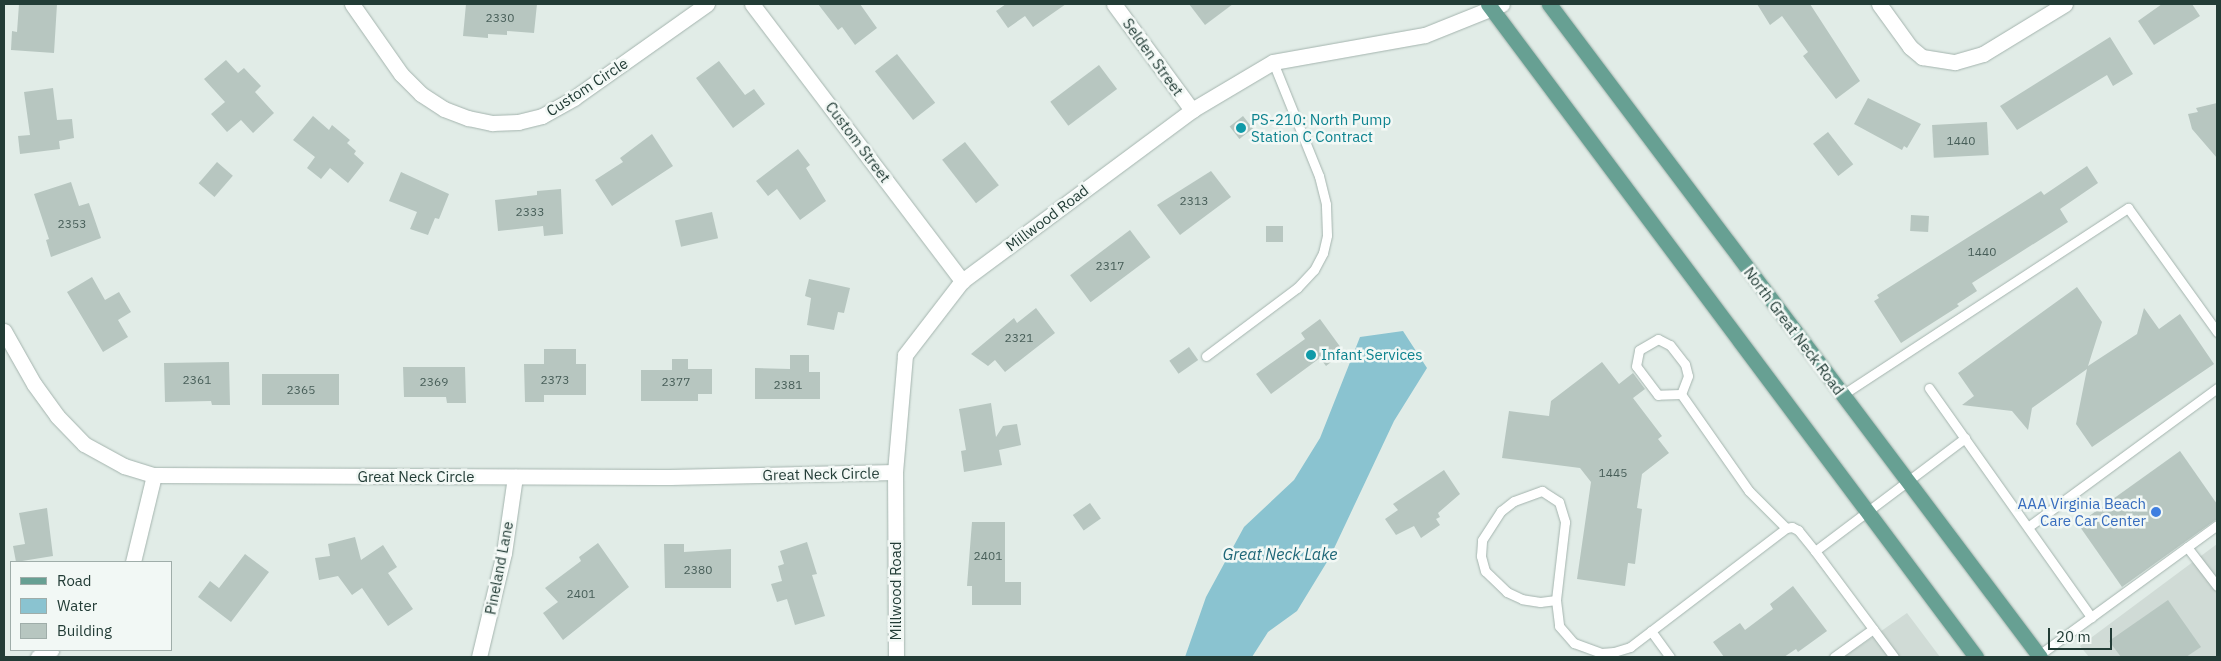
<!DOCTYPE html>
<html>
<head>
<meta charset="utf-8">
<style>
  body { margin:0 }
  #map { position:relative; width:2221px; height:661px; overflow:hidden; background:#e1ece7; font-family:"IBM Plex Sans",sans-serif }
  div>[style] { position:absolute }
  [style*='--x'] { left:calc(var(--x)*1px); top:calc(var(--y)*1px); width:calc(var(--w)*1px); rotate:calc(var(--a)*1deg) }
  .built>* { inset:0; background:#d0dbd6 }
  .water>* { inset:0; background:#8ac3d0 }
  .building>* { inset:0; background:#b7c6c0; transform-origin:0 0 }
  .roads { filter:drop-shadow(0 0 1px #a4b4ae) drop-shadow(0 0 1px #a4b4ae) }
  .service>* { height:9px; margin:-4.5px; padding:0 4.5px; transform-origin:4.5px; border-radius:4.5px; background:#fff }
  .minor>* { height:15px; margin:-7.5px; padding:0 7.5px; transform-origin:7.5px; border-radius:7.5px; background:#fff }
  .primary>* { height:15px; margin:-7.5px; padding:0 7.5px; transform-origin:7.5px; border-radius:7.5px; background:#67a093 }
  .dots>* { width:14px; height:14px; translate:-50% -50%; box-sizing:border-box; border:2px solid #f2f8f5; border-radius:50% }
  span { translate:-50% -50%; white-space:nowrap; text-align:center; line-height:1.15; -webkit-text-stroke:5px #f2f8f5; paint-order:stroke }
  .number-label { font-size:12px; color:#475e58 }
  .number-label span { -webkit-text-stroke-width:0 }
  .street-label { font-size:15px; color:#223c36 }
  .culture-label { font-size:15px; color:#0d838f }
  .left { translate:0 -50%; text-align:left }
  .shop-label { font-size:15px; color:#366cbe }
  .right { translate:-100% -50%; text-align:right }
  .water-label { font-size:16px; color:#1d6677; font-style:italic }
  .frame { position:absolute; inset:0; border:5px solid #223c36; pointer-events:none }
  .legend { position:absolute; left:10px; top:561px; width:162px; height:90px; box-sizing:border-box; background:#f2f8f5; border:1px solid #9fada9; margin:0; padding:6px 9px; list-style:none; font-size:15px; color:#223c36 }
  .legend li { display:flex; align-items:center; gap:10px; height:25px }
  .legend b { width:25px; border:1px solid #9fada9 }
  .scale { position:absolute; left:2048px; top:628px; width:64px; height:22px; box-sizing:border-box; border:2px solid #223c36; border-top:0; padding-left:6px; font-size:15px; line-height:18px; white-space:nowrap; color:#223c36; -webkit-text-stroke:4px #f2f8f5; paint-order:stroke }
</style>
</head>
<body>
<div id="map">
  <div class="built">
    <div style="clip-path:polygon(2217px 544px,2217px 657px,2089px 657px,2080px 646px)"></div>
    <div style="clip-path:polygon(1907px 613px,1940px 657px,1844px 657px)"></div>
  </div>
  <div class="water">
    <div style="clip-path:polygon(1403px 331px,1427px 368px,1394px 421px,1330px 557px,1297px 611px,1268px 632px,1252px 657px,1185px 657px,1206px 597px,1244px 527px,1294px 480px,1320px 438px,1360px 337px)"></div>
  </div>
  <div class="building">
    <div style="clip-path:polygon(19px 4px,57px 4px,54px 53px,11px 50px,12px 31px,17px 32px)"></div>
    <div style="clip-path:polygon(466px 4px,537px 4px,534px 33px,507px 31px,507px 35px,488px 34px,488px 38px,463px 36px)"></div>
    <div style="clip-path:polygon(818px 4px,860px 4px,877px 28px,855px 45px,842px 27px,838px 30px)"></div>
    <div style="clip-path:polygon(1006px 4px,1066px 4px,1033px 27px,1025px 16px,1008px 28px,996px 11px)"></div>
    <div style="clip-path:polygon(1189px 4px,1233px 4px,1205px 25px)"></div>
    <div style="clip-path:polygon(1757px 4px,1810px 4px,1860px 81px,1836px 99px,1803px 56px,1808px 52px,1782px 16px,1770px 25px)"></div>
    <div style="clip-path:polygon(2162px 4px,2192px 4px,2200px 16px,2154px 45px,2138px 21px)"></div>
    <div style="clip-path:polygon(2110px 37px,2133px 74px,2113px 86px,2107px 75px,2017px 130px,2000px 106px)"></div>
    <div style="left:897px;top:54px;width:62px;height:28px;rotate:52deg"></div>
    <div style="clip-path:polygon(226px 60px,238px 73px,244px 68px,261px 86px,255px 92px,274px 113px,253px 133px,241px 120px,227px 132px,211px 114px,225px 102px,204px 79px)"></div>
    <div style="clip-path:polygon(719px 61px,745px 95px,754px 89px,765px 104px,733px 128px,696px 78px)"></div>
    <div style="left:1099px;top:65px;width:30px;height:61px;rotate:53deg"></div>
    <div style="clip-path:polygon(53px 88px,57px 120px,72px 119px,74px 138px,59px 141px,60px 149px,20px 154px,18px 136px,30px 135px,24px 92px)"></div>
    <div style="clip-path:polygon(1868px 98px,1921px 124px,1907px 148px,1904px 146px,1902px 150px,1854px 124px)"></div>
    <div style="clip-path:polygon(2217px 103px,2217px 158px,2192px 129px,2188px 114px,2198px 112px,2196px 108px)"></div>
    <div style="clip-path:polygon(313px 116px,329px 130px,332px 125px,350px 140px,347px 143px,356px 151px,354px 154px,364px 163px,348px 183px,330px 168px,321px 179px,307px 168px,315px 157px,293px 140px)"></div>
    <div style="left:1243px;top:116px;width:16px;height:17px;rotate:52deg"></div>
    <div style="left:1987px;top:122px;width:33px;height:55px;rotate:87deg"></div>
    <div style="left:1828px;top:132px;width:41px;height:19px;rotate:52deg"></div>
    <div style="clip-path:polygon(652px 134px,673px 166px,612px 206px,595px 180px,623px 162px,620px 158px)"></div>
    <div style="left:965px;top:142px;width:55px;height:29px;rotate:52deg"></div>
    <div style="clip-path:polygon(798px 149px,810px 165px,806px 168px,826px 201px,800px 220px,777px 189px,768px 196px,756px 181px)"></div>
    <div style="left:217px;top:162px;width:21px;height:28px;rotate:41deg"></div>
    <div style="clip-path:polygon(2087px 166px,2098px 183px,2060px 209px,2068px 222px,1972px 283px,1977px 291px,1957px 304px,1959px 306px,1901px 343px,1874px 301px,1879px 298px,1877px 295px,2041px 191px,2044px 195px)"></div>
    <div style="clip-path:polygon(1211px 171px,1231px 197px,1180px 235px,1157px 205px)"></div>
    <div style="clip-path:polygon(401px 172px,449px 194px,439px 219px,435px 218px,428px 235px,410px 229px,417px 212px,389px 201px)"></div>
    <div style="clip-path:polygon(71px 182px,79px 206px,89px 203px,101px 238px,51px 257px,46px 240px,49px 239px,34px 194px)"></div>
    <div style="clip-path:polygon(561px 189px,563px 234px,544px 236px,543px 226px,498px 231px,495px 200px,537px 195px,537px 191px)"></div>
    <div style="left:712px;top:212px;width:27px;height:38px;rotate:77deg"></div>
    <div style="left:1911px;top:215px;width:18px;height:16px;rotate:3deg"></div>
    <div style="left:1266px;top:226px;width:17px;height:16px"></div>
    <div style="left:1130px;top:230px;width:34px;height:75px;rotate:53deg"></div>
    <div style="clip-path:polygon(92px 277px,105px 300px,119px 292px,131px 312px,118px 320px,128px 337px,103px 352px,67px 292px)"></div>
    <div style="clip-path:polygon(809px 279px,850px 288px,844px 313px,838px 312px,834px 330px,807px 325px,811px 298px,805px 296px)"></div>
    <div style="clip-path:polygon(2077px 287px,2102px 322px,2088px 366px,2137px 334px,2144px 308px,2159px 329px,2180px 314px,2214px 364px,2092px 447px,2076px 424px,2087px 369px,2032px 408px,2028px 430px,2012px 411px,1962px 405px,1974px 396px,1958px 373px)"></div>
    <div style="clip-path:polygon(1036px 308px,1055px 333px,1005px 372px,995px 360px,988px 366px,971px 354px,1014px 318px,1017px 323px)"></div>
    <div style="clip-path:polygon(1320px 319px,1344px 352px,1326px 366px,1320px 358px,1271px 394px,1256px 374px,1305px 339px,1301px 333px)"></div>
    <div style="left:1189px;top:347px;width:16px;height:24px;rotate:55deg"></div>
    <div style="clip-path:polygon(544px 349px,576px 349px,576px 364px,586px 364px,586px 395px,544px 395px,544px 402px,525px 402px,524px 364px,544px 364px)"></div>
    <div style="clip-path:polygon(790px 355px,809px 355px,809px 372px,820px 372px,820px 399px,755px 399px,755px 368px,790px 369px)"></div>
    <div style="clip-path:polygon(672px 359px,688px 359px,688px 369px,712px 369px,712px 394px,698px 394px,698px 401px,641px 401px,641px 370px,672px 370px)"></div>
    <div style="clip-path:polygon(229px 362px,230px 405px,212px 405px,211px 401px,165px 402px,164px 363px)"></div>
    <div style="clip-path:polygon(1602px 362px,1619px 384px,1633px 373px,1645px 389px,1633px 398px,1662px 436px,1658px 439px,1669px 453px,1642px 474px,1637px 508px,1642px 509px,1635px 564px,1628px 563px,1625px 586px,1577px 579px,1591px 482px,1580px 468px,1502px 458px,1509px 411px,1549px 416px,1551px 401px)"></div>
    <div style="clip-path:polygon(403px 367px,465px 367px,466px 403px,447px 403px,446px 397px,404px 397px)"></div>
    <div style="left:339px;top:374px;width:31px;height:77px;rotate:90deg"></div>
    <div style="clip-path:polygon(991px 403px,996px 437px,1003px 426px,1017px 424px,1021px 445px,999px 450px,1002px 465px,964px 472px,961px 451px,966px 450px,959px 409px)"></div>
    <div style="clip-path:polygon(2180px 451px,2217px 504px,2217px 519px,2122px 587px,2078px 524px)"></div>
    <div style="clip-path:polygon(1444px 470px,1460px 494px,1438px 513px,1440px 517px,1436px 519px,1440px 525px,1421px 538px,1414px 526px,1396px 535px,1385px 519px,1398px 510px,1393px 504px)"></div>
    <div style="left:1090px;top:503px;width:19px;height:21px;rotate:55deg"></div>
    <div style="clip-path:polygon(47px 508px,53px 556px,16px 562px,13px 546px,25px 544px,19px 513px)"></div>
    <div style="clip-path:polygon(972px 522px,1005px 522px,1005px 582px,1021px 582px,1021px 605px,972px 605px,972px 586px,967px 586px)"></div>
    <div style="clip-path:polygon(355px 537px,361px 560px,383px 545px,397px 567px,388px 573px,413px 609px,388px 626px,362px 588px,352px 595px,338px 576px,319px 580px,315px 558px,330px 556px,328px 544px)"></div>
    <div style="clip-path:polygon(807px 542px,817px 574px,812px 575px,825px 616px,795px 625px,787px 599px,777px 602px,771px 584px,782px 581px,778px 566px,784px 564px,780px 551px)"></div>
    <div style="clip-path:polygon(598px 543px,629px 587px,563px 640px,543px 613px,558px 602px,545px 588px,581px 561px,579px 557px)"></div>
    <div style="clip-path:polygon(664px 544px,684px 544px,684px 552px,731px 549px,731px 588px,665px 588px)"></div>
    <div style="clip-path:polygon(245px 554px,269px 572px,231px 622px,198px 597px,210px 581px,219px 588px)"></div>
    <div style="clip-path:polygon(1793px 586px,1827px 631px,1798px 652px,1796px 649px,1784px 657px,1724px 657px,1713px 642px,1740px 623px,1745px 630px,1773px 609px,1770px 604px)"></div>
    <div style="clip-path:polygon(2168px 600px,2201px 647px,2186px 657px,2121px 657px,2109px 641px)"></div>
  </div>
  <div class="roads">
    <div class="service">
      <div style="--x:1658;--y:339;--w:13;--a:27"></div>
      <div style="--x:1670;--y:345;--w:24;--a:52"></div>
      <div style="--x:1685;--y:364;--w:12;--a:76"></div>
      <div style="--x:1688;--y:376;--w:19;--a:111"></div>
      <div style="--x:1681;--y:394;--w:23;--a:178"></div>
      <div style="--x:1658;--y:395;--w:36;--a:-127"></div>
      <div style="--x:1636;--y:366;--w:16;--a:-79"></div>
      <div style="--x:1639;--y:350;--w:22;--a:-30"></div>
      <div style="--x:1206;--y:356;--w:114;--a:-36.8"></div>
      <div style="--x:1297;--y:288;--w:25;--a:-47"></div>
      <div style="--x:1314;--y:270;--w:19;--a:-62"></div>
      <div style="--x:1323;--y:253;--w:18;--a:-77"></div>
      <div style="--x:1327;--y:235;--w:31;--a:-92"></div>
      <div style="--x:1326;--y:204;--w:29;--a:-104"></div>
      <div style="--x:1319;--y:176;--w:123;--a:-112"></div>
      <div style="--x:1929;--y:388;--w:281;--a:54.7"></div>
      <div style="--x:1681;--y:394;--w:118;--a:55"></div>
      <div style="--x:1749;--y:491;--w:52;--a:45"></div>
      <div style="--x:1842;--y:395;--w:342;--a:-33.2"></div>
      <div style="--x:2128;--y:208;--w:153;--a:54.3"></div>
      <div style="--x:1542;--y:491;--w:20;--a:33"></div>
      <div style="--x:1559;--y:502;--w:21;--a:73"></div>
      <div style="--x:1565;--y:522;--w:79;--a:96.6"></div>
      <div style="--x:1556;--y:600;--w:16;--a:173"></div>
      <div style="--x:1540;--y:602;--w:18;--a:-171"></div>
      <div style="--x:1522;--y:599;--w:17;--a:-155"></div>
      <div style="--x:1507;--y:592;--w:30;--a:-136"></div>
      <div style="--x:1485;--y:571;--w:16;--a:-105"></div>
      <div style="--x:1481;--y:556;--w:16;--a:-86"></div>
      <div style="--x:1482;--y:540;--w:35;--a:-57"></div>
      <div style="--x:1501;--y:511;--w:16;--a:-38"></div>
      <div style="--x:1514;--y:501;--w:30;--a:-20"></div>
      <div style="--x:2028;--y:527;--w:235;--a:-36.3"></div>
      <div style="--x:2187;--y:547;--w:49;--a:52.4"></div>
      <div style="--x:1815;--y:551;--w:188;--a:-37"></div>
      <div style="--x:1556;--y:600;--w:26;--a:83"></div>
      <div style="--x:1559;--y:626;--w:23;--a:49"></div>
      <div style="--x:1574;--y:643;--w:29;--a:20"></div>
      <div style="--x:1601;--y:653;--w:13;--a:-4"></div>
      <div style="--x:1614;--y:652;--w:17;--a:-17"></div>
      <div style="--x:1630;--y:647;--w:196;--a:-37.3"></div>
      <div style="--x:1786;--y:528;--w:6;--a:-9"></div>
      <div style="--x:1792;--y:527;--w:7;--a:27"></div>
      <div style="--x:1798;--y:530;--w:27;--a:51"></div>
      <div style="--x:1815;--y:551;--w:132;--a:53.3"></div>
      <div style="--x:1651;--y:631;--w:32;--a:54"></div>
      <div style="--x:2039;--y:655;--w:220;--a:-36.1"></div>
      <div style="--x:1834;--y:657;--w:48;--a:-35.7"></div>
    </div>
    <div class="minor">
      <div style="--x:352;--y:4;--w:85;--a:55"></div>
      <div style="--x:401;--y:74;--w:28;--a:45"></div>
      <div style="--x:421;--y:94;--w:27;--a:33"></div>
      <div style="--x:444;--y:109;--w:26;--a:21"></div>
      <div style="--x:468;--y:118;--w:25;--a:12"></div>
      <div style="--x:492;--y:123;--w:26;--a:-2"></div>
      <div style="--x:518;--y:122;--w:25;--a:-14"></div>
      <div style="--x:542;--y:116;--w:37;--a:-29"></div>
      <div style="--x:574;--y:98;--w:163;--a:-35.3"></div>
      <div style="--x:752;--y:4;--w:348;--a:52.8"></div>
      <div style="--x:1114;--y:4;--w:132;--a:53.7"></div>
      <div style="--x:1879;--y:4;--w:53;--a:54.2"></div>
      <div style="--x:1910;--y:47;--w:16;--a:40"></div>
      <div style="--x:1922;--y:57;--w:33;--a:9"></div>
      <div style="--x:1955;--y:62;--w:29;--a:-16"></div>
      <div style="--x:1983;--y:54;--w:96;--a:-31.4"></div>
      <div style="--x:4;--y:331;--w:61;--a:60.5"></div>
      <div style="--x:34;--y:384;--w:39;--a:54"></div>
      <div style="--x:57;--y:416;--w:39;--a:46"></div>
      <div style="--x:84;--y:444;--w:46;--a:28.8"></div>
      <div style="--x:124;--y:466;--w:31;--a:17"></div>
      <div style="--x:154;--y:475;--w:516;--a:0.22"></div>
      <div style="--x:670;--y:477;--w:225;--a:-1.3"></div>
      <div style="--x:133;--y:562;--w:89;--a:-76.4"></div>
      <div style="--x:38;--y:657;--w:15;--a:-28"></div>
      <div style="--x:479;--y:657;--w:107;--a:-76.5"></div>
      <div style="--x:504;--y:553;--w:77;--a:-81.8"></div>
      <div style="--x:896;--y:657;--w:185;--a:-90.3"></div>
      <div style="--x:895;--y:472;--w:117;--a:-85.1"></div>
      <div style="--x:905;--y:355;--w:93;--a:-52.4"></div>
      <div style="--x:962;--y:281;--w:287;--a:-36.6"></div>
      <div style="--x:1192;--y:110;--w:94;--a:-30.7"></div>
      <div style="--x:1273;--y:62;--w:154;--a:-10.1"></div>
      <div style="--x:1425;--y:35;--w:83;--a:-21.9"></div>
    </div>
    <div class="primary">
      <div style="--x:1488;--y:4;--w:815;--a:53.23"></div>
      <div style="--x:1549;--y:4;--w:817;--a:53.06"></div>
    </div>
  </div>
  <div class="dots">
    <div style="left:1241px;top:128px;background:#0f9aa8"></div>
    <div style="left:1311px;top:355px;background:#0f9aa8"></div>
    <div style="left:2156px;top:512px;background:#3f7fe0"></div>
  </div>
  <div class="number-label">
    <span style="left:500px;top:18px">2330</span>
    <span style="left:1961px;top:141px">1440</span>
    <span style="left:1194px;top:201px">2313</span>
    <span style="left:530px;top:212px">2333</span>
    <span style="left:72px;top:224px">2353</span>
    <span style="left:1982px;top:252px">1440</span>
    <span style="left:1110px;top:266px">2317</span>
    <span style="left:1019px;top:338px">2321</span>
    <span style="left:197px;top:380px">2361</span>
    <span style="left:555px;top:380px">2373</span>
    <span style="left:434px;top:382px">2369</span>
    <span style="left:676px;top:382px">2377</span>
    <span style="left:788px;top:385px">2381</span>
    <span style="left:301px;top:390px">2365</span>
    <span style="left:1613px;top:473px">1445</span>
    <span style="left:988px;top:556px">2401</span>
    <span style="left:698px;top:570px">2380</span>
    <span style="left:581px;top:594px">2401</span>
  </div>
  <div class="street-label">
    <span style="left:1153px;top:57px;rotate:54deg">Selden Street</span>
    <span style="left:587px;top:87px;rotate:-33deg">Custom Circle</span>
    <span style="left:858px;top:142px;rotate:53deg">Custom Street</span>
    <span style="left:1047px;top:218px;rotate:-37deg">Millwood Road</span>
    <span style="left:1794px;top:331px;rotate:53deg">North Great Neck Road</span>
    <span style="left:821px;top:474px;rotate:-1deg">Great Neck Circle</span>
    <span style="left:416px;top:477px">Great Neck Circle</span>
    <span style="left:499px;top:568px;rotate:-79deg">Pineland Lane</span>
    <span style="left:896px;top:591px;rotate:-90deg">Millwood Road</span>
  </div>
  <div class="culture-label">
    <span class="left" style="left:1251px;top:128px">PS-210: North Pump<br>Station C Contract</span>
    <span class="left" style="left:1321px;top:355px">Infant Services</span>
  </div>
  <div class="shop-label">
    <span class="right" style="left:2146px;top:512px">AAA Virginia Beach<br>Care Car Center</span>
  </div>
  <div class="water-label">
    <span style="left:1280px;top:554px">Great Neck Lake</span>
  </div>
  <div class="frame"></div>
  <ul class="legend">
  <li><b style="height:6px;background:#67a093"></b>Road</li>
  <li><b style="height:14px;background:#8ac3d0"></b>Water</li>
  <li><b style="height:14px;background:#b7c6c0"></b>Building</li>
  </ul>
  <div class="scale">20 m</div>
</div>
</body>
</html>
